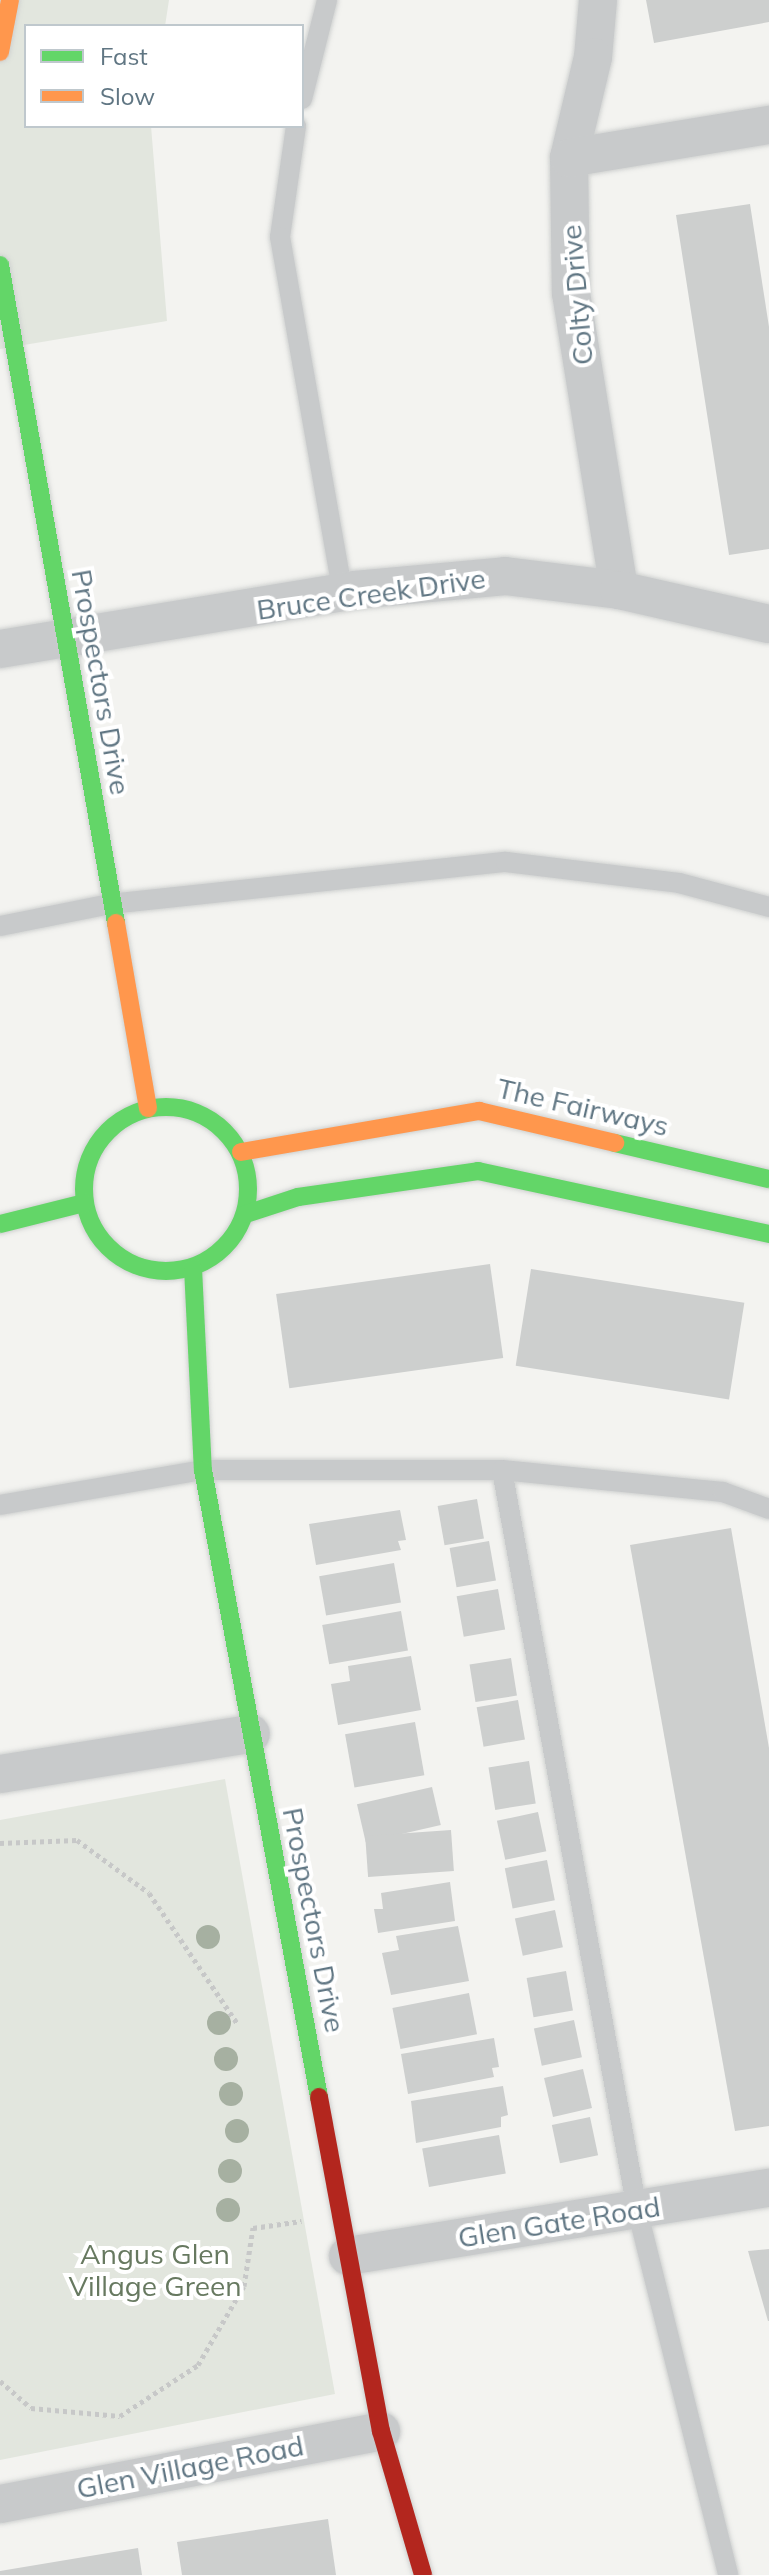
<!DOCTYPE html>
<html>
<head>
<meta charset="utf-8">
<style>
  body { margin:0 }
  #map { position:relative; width:769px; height:2575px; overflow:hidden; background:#f3f3f0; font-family:Mulish,sans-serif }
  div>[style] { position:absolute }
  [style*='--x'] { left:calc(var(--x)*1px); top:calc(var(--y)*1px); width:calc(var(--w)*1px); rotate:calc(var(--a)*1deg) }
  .green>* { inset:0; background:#e2e6de }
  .building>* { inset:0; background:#cdcfce; transform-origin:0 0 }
  .path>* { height:5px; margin-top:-2.5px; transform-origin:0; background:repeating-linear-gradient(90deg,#c7c8c8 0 4px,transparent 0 8px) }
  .roads { filter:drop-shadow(0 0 2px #cfd1d0) drop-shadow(0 0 2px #cfd1d0) }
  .lane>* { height:20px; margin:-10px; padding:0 10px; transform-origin:10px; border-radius:10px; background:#c8cacb }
  .street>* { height:38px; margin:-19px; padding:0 19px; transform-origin:19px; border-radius:19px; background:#c8cacb }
  .fast>* { height:18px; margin:-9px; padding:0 9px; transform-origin:9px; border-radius:9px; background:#63d668 }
  .fast>.ring { margin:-9px; padding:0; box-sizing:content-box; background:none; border:18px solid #63d668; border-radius:50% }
  .slow>* { height:18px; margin:-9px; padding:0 9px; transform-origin:9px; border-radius:9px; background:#ff974d }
  .jam>* { height:18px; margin:-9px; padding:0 9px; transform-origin:9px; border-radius:9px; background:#b3261e }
  .trees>* { width:24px; height:24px; margin:-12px; border-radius:50%; background:#a6b0a1 }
  span { translate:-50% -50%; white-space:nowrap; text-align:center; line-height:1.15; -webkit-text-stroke:8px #fff; paint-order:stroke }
  .street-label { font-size:28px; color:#607683 }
  .park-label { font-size:28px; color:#677960 }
  .legend { position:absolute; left:24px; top:24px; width:280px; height:104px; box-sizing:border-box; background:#fff; border:2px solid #bfc8cd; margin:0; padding:10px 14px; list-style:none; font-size:24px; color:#607683 }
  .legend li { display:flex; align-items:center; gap:16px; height:40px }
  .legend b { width:40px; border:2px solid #bfc8cd }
</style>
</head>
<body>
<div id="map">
  <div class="green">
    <div style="clip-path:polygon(0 0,169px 0,165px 26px,26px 26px,26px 126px,151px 126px,167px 321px,0 349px)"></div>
    <div style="clip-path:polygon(225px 1779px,335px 2394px,0 2460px,0 1820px)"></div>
  </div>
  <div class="building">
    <div style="clip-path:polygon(646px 0,769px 0,769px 22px,654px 43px)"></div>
    <div style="clip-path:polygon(750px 204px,769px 327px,769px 549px,729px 555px,676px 215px)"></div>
    <div style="left:490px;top:1264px;width:95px;height:216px;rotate:82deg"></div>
    <div style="left:531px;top:1269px;width:216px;height:98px;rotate:9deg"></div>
    <div style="left:477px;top:1499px;width:40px;height:40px;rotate:80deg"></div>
    <div style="clip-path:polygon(400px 1510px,406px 1540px,398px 1541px,401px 1550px,316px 1565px,309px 1524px)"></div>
    <div style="clip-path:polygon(731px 1528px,769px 1748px,769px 2126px,735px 2131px,630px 1545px)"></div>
    <div style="left:489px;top:1541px;width:40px;height:40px;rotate:80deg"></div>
    <div style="left:394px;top:1563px;width:40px;height:76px;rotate:80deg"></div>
    <div style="left:498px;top:1589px;width:41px;height:42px;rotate:80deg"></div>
    <div style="left:401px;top:1611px;width:40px;height:80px;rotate:80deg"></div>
    <div style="clip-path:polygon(411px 1656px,421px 1710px,338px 1725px,331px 1684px,350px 1681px,348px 1666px)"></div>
    <div style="left:511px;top:1658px;width:38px;height:42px;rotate:81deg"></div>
    <div style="left:518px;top:1700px;width:40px;height:42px;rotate:80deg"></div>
    <div style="left:415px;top:1722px;width:54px;height:71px;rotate:80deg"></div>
    <div style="left:529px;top:1761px;width:43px;height:41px;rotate:81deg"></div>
    <div style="left:432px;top:1787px;width:39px;height:77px;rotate:77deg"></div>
    <div style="left:538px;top:1812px;width:40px;height:42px;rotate:78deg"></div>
    <div style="left:451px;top:1830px;width:41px;height:86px;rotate:86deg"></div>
    <div style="left:547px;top:1860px;width:41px;height:43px;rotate:79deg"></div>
    <div style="clip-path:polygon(450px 1882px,455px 1921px,378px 1933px,374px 1909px,383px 1909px,381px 1893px)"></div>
    <div style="left:555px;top:1910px;width:38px;height:41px;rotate:78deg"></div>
    <div style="clip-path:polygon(458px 1926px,469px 1981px,391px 1995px,382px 1953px,399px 1950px,396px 1936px)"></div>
    <div style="left:566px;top:1971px;width:40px;height:40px;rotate:80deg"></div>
    <div style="left:469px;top:1993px;width:42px;height:78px;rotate:79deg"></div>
    <div style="left:574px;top:2020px;width:38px;height:41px;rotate:78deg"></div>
    <div style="clip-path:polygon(494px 2038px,499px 2067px,492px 2068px,494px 2077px,408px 2094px,401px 2054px)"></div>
    <div style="left:583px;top:2069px;width:40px;height:40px;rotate:77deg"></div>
    <div style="clip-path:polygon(503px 2086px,508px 2115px,501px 2117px,501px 2127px,416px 2143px,411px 2101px)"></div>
    <div style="left:590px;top:2117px;width:39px;height:39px;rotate:78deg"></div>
    <div style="left:499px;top:2135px;width:39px;height:78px;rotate:80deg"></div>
    <div style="clip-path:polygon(769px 2249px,769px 2321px,768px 2321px,748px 2251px)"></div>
    <div style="clip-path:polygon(328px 2519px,336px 2575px,182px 2575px,177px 2542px)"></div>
    <div style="clip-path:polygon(138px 2548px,142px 2575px,0 2575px,0 2571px)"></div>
  </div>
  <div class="path">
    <div style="--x:0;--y:1843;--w:77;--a:-2.2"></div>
    <div style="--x:77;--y:1840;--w:89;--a:36.4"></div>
    <div style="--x:149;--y:1893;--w:157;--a:55.9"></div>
    <div style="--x:0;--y:2381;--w:41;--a:41.1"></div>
    <div style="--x:31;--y:2408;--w:89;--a:5.1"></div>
    <div style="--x:120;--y:2416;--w:93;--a:-33.2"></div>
    <div style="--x:198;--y:2365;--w:91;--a:-59.8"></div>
    <div style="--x:244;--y:2286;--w:59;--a:-81.2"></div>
    <div style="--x:253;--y:2228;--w:49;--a:-8.3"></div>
  </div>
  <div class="roads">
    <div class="lane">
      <div style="--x:302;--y:99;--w:102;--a:-75.8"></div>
      <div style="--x:296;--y:126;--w:112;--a:98.2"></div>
      <div style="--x:280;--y:237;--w:364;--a:80"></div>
      <div style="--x:0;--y:926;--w:112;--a:-11.3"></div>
      <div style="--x:110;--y:904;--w:398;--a:-6.1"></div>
      <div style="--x:506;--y:862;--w:174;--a:6.9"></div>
      <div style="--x:679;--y:883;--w:93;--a:14.9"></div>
      <div style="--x:502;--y:1470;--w:751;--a:79.65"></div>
      <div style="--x:637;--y:2209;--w:377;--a:76"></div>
      <div style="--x:0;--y:1505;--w:206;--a:-9.8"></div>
      <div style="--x:203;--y:1470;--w:299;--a:0"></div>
      <div style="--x:502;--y:1470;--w:222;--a:5.7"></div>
      <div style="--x:723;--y:1492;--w:49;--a:20.3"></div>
    </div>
    <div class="street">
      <div style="--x:598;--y:0;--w:57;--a:95"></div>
      <div style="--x:593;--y:57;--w:104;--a:103.4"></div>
      <div style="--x:569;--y:158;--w:135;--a:89.2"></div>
      <div style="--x:571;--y:293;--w:301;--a:80.8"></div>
      <div style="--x:569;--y:158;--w:203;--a:-9.4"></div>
      <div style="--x:0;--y:649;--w:360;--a:-9.4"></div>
      <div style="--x:355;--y:590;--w:151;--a:-5.3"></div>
      <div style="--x:505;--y:576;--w:115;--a:7"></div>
      <div style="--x:619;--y:590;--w:154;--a:12.8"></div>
      <div style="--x:0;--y:1774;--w:254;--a:-9.1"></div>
      <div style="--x:348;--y:2256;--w:426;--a:-9.2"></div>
      <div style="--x:0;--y:2504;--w:388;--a:-10.8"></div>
    </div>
    <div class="fast">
      <div style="--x:0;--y:265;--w:668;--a:80"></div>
      <div class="ring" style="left:84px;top:1107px;width:146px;height:146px"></div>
      <div style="--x:615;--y:1143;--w:158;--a:13.2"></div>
      <div style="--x:246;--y:1214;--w:55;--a:-18.1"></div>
      <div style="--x:298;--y:1197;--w:182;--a:-8.2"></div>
      <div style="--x:478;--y:1171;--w:298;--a:12.2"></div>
      <div style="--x:0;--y:1224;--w:87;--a:-14"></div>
      <div style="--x:193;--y:1268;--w:202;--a:87.2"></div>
      <div style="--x:203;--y:1470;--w:638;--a:79.52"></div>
    </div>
    <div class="slow">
      <div style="--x:0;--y:52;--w:53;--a:-79.1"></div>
      <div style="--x:116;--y:923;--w:188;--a:80.2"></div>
      <div style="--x:241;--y:1152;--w:242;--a:-9.8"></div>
      <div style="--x:479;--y:1111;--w:140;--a:13.2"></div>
    </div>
    <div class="jam">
      <div style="--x:319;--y:2097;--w:340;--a:79.5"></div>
      <div style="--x:381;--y:2431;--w:150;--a:73.7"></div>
    </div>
  </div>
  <div class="trees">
    <div style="left:208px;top:1937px"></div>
    <div style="left:219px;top:2023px"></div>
    <div style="left:226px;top:2059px"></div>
    <div style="left:231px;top:2094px"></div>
    <div style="left:237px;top:2131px"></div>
    <div style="left:230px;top:2171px"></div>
    <div style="left:228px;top:2210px"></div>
  </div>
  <div class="street-label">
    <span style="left:577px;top:295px;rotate:-95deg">Colty Drive</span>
    <span style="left:371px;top:594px;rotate:-8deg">Bruce Creek Drive</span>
    <span style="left:101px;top:682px;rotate:80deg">Prospectors Drive</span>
    <span style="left:583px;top:1107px;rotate:13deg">The Fairways</span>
    <span style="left:314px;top:1920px;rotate:79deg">Prospectors Drive</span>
    <span style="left:559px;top:2222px;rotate:-9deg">Glen Gate Road</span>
    <span style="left:190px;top:2467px;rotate:-11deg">Glen Village Road</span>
  </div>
  <div class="park-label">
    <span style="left:155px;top:2270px">Angus Glen<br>Village Green</span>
  </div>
  <ul class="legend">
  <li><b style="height:10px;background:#63d668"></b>Fast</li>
  <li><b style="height:10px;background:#ff974d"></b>Slow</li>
  </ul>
</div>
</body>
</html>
